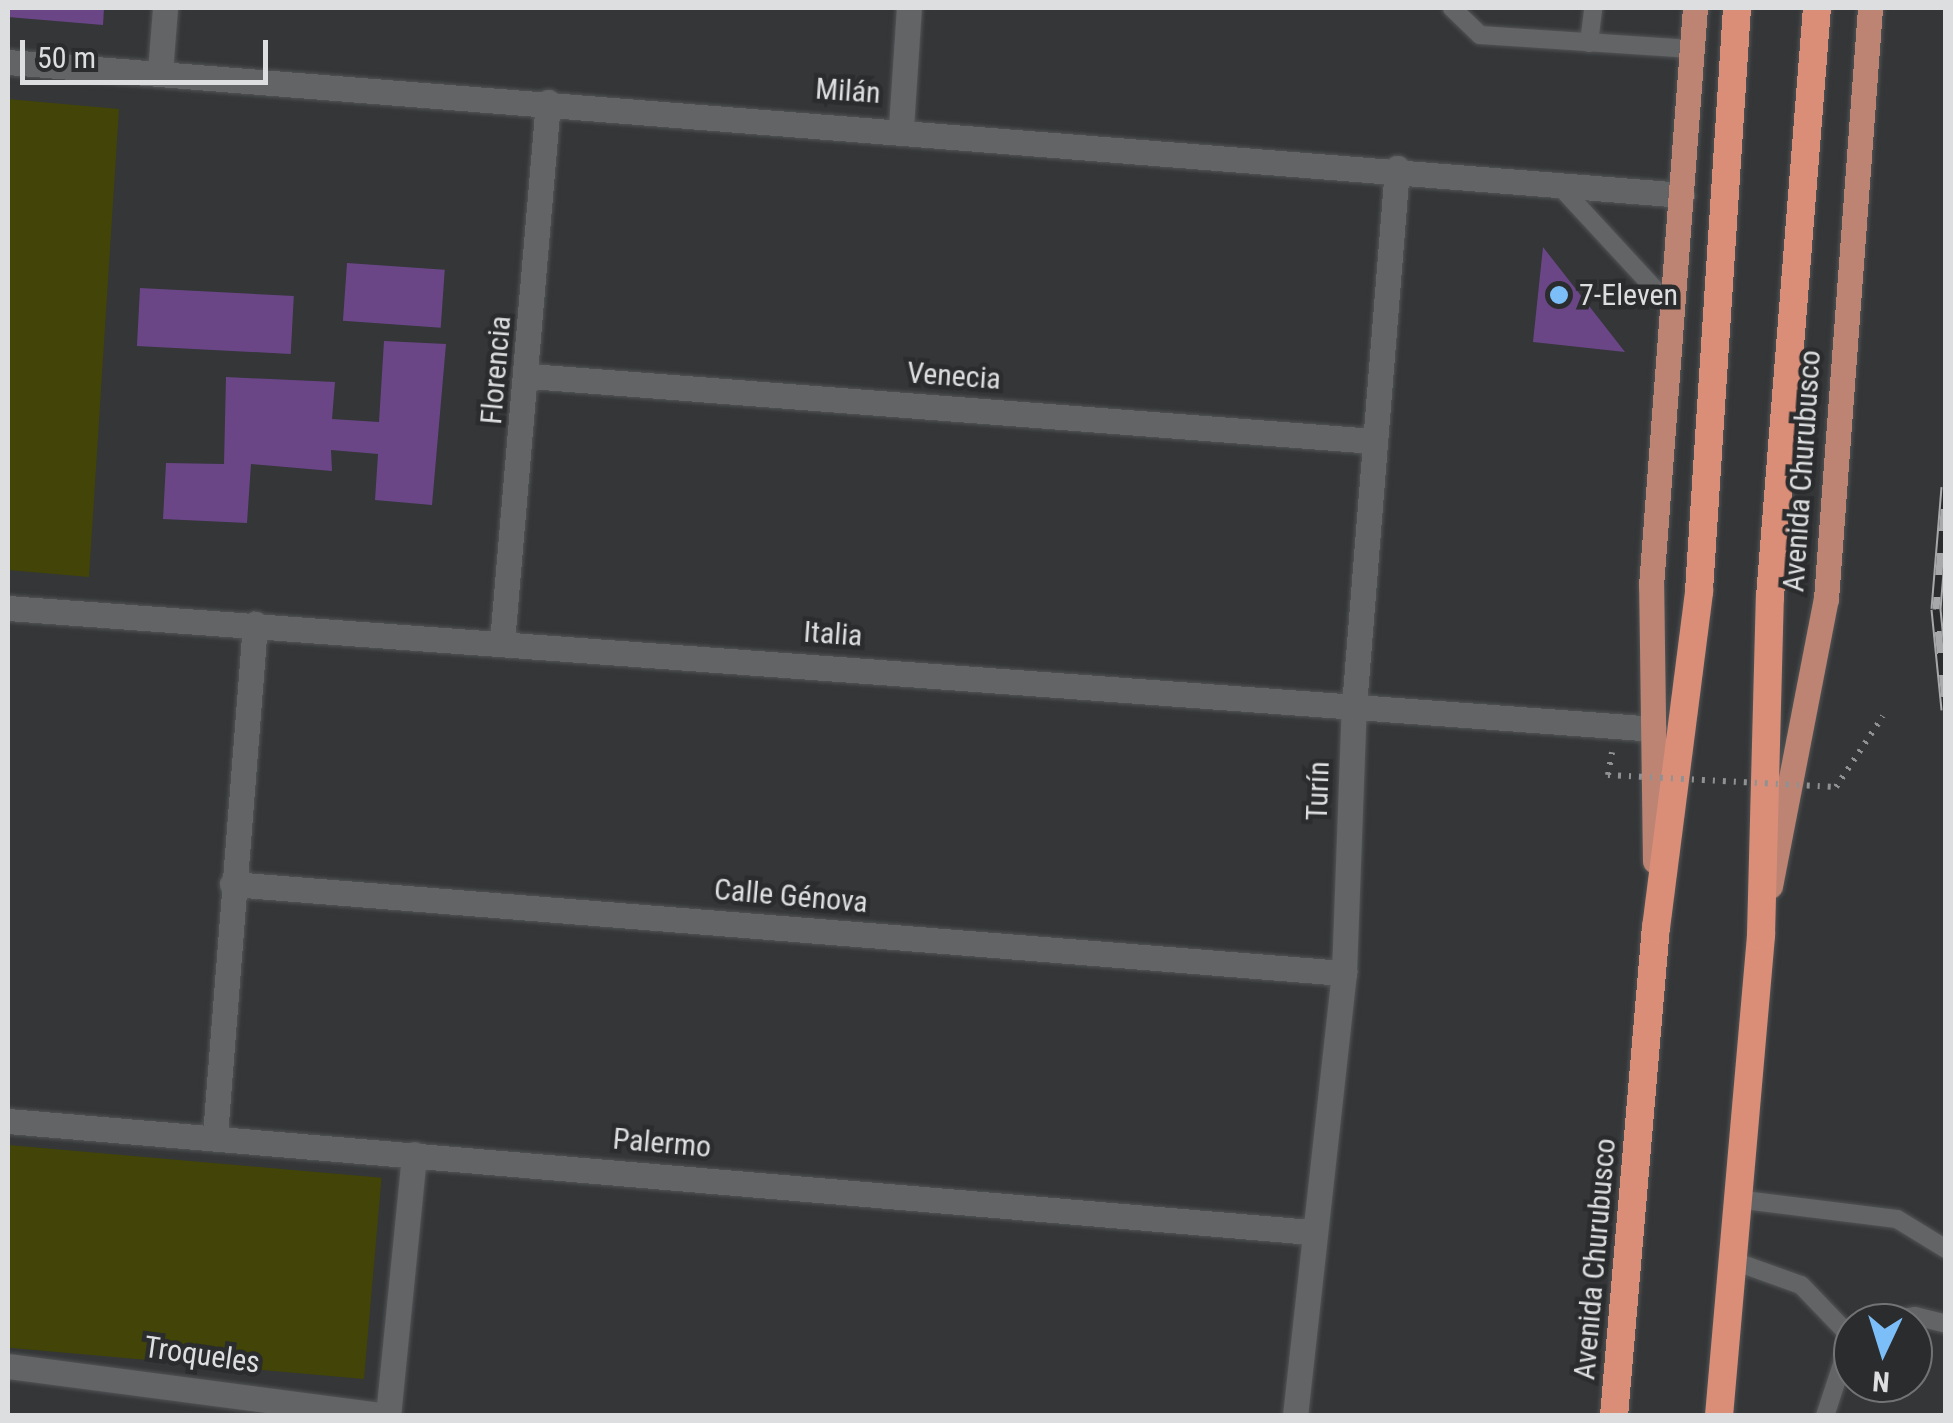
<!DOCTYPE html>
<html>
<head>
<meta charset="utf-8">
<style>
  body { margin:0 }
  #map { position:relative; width:1953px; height:1423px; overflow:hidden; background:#343638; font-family:"Roboto Condensed",sans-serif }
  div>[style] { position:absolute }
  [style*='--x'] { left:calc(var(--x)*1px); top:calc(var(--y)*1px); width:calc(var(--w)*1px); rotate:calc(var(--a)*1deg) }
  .green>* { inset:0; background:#424507; transform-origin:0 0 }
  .building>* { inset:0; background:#6a4687; transform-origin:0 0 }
  .path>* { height:6px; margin-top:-3px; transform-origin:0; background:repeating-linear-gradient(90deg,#8f9192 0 2.5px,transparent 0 10.5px) }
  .roads { filter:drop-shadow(0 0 2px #525455) drop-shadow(0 0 2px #525455) }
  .service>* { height:18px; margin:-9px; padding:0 9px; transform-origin:9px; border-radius:9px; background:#626466 }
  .minor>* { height:25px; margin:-12.5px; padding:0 12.5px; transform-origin:12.5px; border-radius:12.5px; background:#626466 }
  .primary>* { height:25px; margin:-12.5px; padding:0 12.5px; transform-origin:12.5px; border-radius:12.5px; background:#bd8473 }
  .trunk>* { height:28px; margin:-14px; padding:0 14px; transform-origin:14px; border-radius:14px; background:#db8e77 }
  .rail>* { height:11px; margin-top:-5.5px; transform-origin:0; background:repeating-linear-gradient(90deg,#2a2c2e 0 22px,#a7a8aa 0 44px); box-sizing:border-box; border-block:2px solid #a7a8aa }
  .path-bridge>* { height:6px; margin-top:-3px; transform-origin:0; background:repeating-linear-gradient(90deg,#8f9192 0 2.5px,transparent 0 10.5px) }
  .dots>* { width:28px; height:28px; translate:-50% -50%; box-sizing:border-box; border:5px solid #2a2c2e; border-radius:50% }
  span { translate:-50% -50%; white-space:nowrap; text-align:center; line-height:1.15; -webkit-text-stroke:9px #2a2c2e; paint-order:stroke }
  .street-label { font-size:30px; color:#dddedf }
  .poi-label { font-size:30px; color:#dddedf }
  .left { translate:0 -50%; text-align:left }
  .frame { position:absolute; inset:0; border:10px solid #dddedf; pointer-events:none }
  .north { position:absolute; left:1833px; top:1303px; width:100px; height:100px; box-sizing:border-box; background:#2a2c2e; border:2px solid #727375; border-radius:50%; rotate:184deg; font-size:28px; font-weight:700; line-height:40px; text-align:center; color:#dddedf }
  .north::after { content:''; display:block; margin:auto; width:35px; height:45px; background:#7bbef8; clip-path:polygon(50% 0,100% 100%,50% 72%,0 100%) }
  .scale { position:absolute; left:20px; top:40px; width:248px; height:45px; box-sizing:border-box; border:5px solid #dddedf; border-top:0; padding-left:12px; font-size:30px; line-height:35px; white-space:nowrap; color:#dddedf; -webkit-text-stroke:8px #2a2c2e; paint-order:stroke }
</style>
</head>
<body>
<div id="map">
  <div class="green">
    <div style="clip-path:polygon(8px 99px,119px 109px,89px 577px,8px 570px)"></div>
    <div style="left:8px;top:1145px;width:375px;height:202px;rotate:5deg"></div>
  </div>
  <div class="building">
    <div style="clip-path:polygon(8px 8px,104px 8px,103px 25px,8px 17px)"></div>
    <div style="clip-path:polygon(1543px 247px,1625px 352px,1533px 342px)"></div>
    <div style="left:347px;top:263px;width:98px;height:58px;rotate:4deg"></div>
    <div style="left:140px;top:288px;width:154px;height:58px;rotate:3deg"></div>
    <div style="clip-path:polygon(384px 341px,446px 344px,432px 505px,375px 500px,378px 454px,331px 450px,332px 471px,251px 464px,247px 523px,163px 519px,166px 463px,224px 464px,226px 377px,335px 382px,332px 419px,379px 422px)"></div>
  </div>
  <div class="path">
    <div style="--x:1608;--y:775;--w:23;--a:-80"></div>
    <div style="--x:1836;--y:787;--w:85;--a:-56.5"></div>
  </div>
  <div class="roads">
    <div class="service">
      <div style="--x:1452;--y:8;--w:39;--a:44"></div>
      <div style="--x:1480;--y:35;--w:212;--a:3.8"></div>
      <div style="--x:1589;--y:43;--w:35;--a:-83"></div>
      <div style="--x:1556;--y:182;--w:174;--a:47.3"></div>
      <div style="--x:1736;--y:1199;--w:162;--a:7.1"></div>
      <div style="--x:1897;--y:1219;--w:57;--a:31.5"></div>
      <div style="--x:1731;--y:1260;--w:74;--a:19.7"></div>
      <div style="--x:1801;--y:1285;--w:68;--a:46.2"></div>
      <div style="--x:1866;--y:1323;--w:49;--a:-8.1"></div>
      <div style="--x:1915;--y:1316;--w:32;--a:14"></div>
      <div style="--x:1825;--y:1416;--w:89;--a:-71.8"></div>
    </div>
    <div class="minor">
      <div style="--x:8;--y:62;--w:1679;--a:4.54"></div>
      <div style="--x:160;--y:72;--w:64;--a:-85.5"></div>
      <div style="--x:901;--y:127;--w:119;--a:-86.2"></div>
      <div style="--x:529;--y:376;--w:846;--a:4.4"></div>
      <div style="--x:8;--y:608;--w:1650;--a:4.2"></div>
      <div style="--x:502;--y:642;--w:542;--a:-85.13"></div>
      <div style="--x:232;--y:884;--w:1116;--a:4.58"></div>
      <div style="--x:8;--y:1121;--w:1308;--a:4.87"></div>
      <div style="--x:215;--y:1135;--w:513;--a:-85.52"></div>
      <div style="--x:8;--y:1366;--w:381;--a:7.5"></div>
      <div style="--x:388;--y:1416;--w:263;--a:-84.3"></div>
      <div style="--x:1295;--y:1416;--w:446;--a:-83.7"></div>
      <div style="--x:1344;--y:973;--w:267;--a:-87.9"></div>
      <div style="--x:1354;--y:706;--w:540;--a:-85.43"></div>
    </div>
    <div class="primary">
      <div style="--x:1655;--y:861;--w:275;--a:-90.8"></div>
      <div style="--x:1651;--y:586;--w:580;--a:-85.65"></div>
      <div style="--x:1770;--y:886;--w:292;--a:-79"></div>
      <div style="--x:1826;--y:599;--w:593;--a:-85.74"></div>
    </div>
    <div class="trunk">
      <div style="--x:1614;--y:1416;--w:490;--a:-85.1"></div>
      <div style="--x:1656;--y:928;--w:340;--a:-82.7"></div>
      <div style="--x:1699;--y:591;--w:584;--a:-86.27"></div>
      <div style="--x:1719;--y:1416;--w:483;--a:-85"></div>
      <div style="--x:1761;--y:935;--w:338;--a:-88.5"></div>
      <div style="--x:1770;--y:597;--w:591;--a:-85.44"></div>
    </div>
  </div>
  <div class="rail">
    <div style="--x:1946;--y:487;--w:122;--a:94.7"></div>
    <div style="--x:1936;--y:609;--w:101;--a:84.3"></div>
  </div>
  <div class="path-bridge">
    <div style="--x:1608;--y:775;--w:228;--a:3"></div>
  </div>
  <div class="dots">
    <div style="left:1559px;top:295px;background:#7bbef8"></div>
  </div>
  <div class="street-label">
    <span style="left:848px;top:91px;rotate:4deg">Milán</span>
    <span style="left:496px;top:370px;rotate:-85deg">Florencia</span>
    <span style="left:954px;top:376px;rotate:4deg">Venecia</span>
    <span style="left:1802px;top:471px;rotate:-86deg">Avenida Churubusco</span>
    <span style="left:833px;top:634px;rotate:4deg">Italia</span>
    <span style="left:1318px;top:791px;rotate:-88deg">Turín</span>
    <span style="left:791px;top:896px;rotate:5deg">Calle Génova</span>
    <span style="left:662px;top:1143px;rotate:5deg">Palermo</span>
    <span style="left:1595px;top:1259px;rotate:-85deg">Avenida Churubusco</span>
    <span style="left:202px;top:1355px;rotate:8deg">Troqueles</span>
  </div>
  <div class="poi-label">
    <span class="left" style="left:1579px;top:295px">7-Eleven</span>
  </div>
  <div class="frame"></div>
  <div class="north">N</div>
  <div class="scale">50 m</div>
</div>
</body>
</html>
